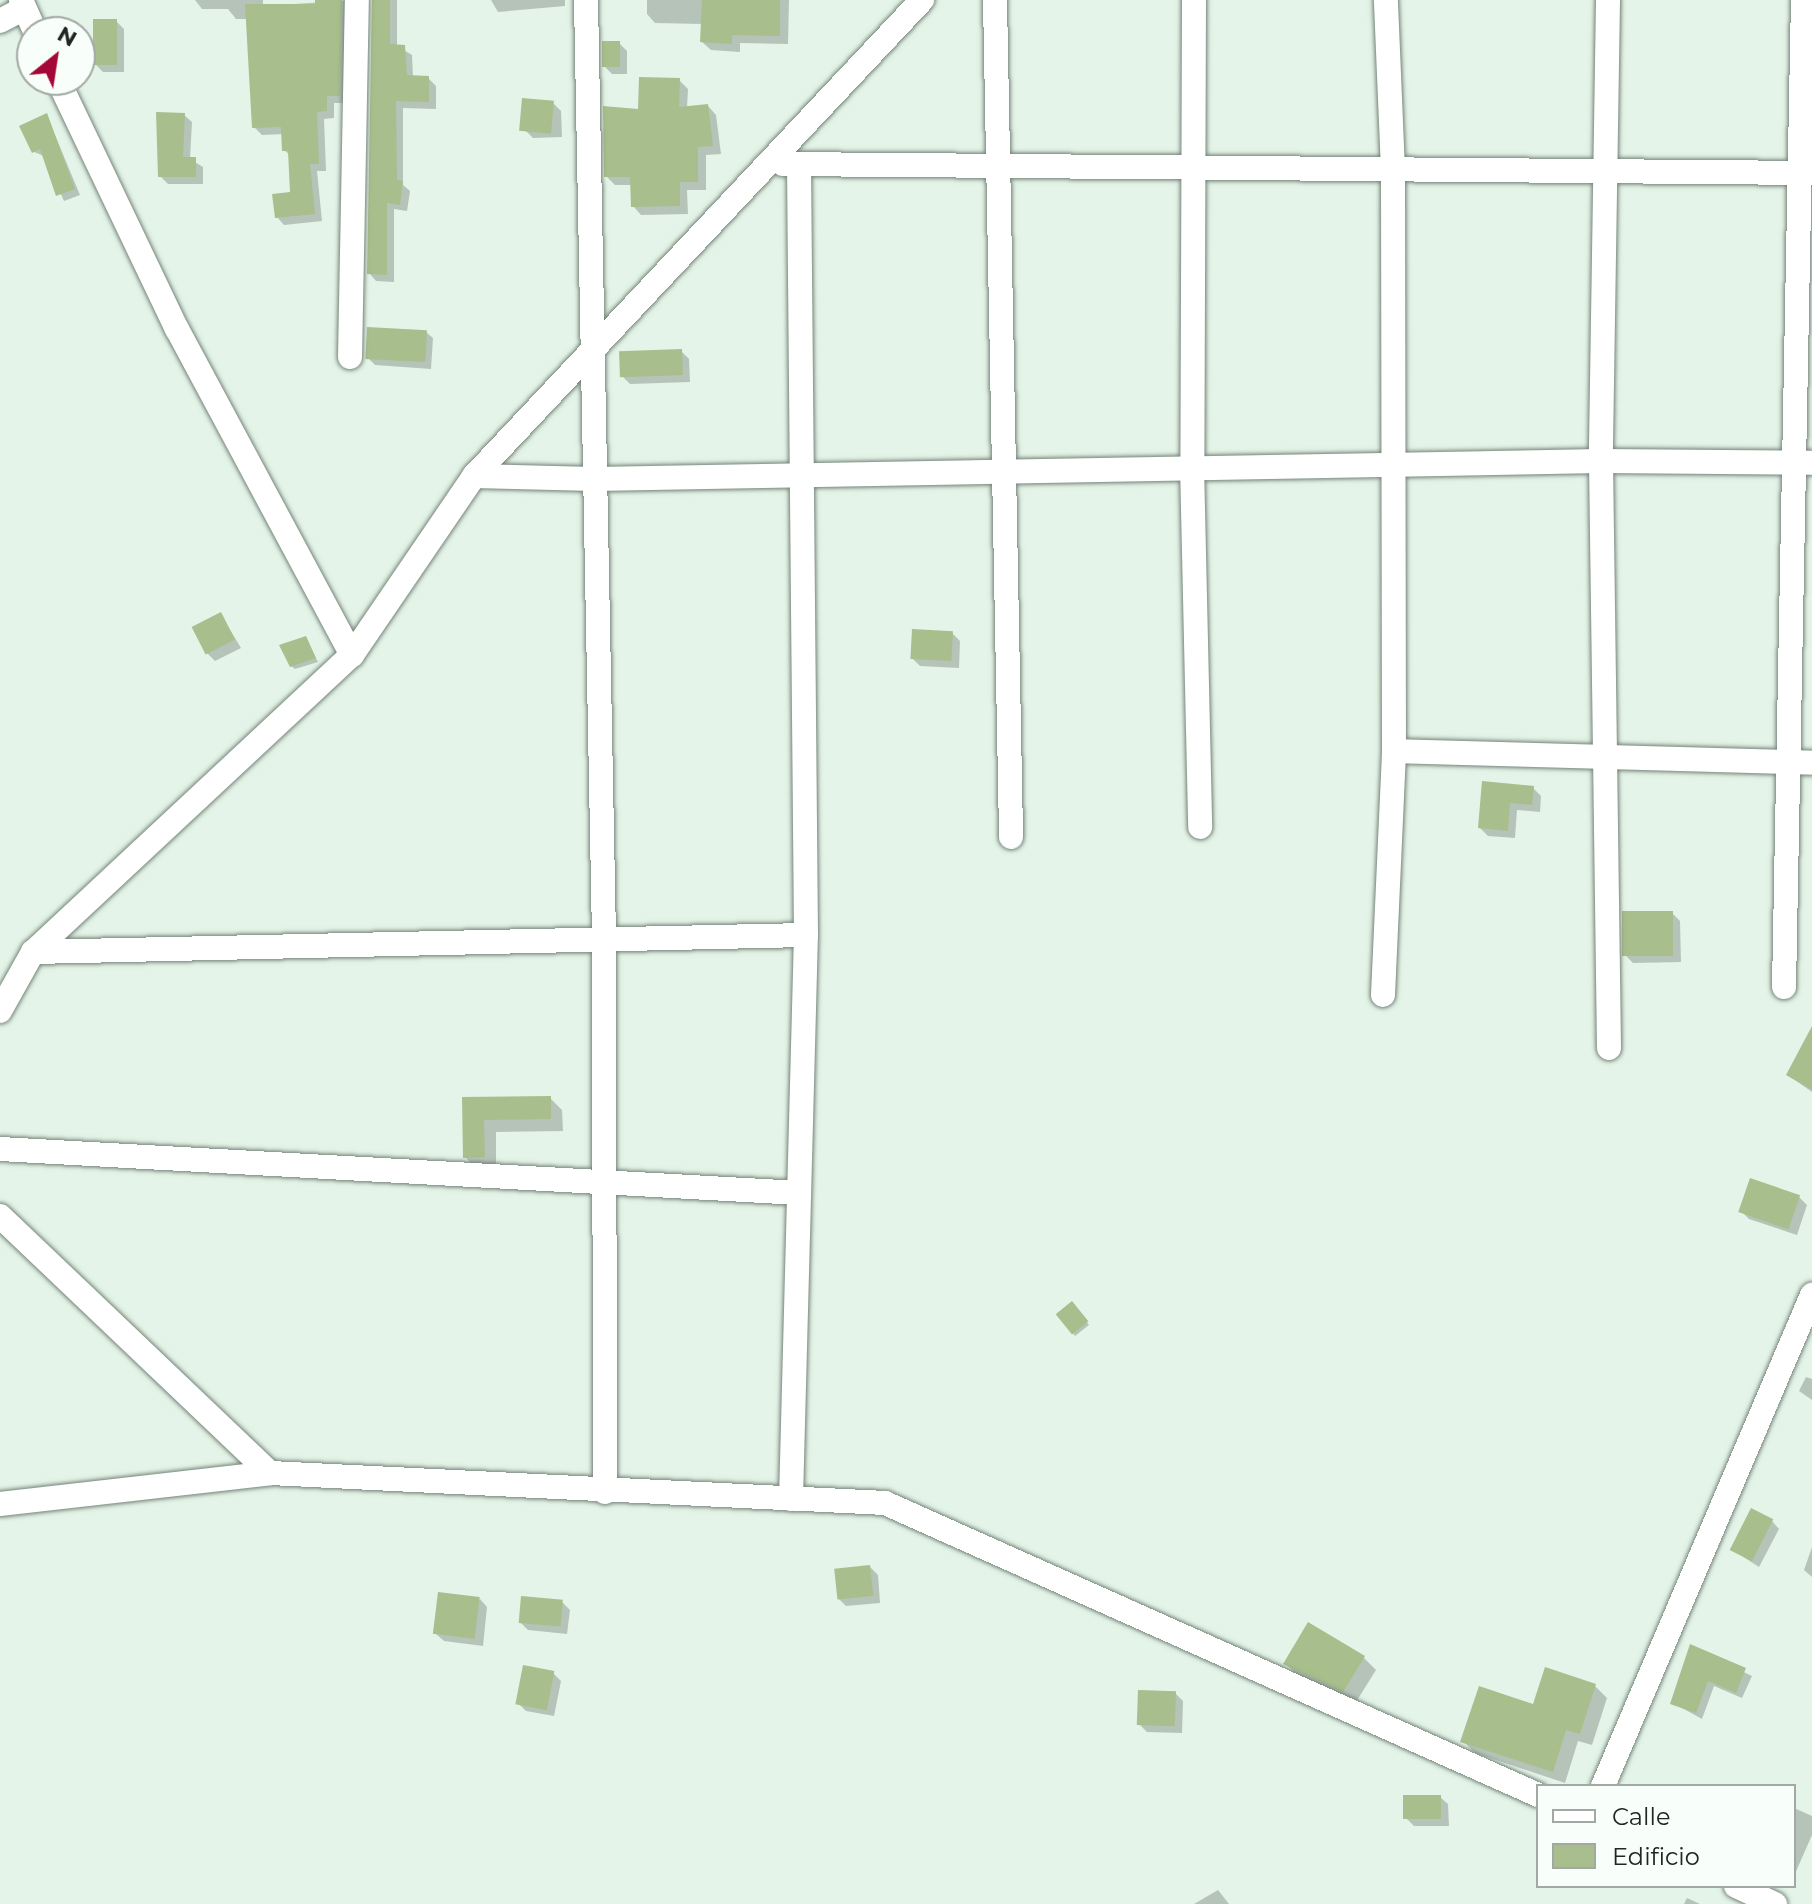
<!DOCTYPE html>
<html>
<head>
<meta charset="utf-8">
<style>
  body { margin:0 }
  #map { position:relative; width:1812px; height:1904px; overflow:hidden; background:#e4f4e8; font-family:Montserrat,sans-serif }
  div>[style] { position:absolute }
  [style*='--x'] { left:calc(var(--x)*1px); top:calc(var(--y)*1px); width:calc(var(--w)*1px); rotate:calc(var(--a)*1deg) }
  .shadow>* { inset:0; background:#0003 }
  .building>* { inset:0; background:#a8be8c; transform-origin:0 0 }
  .roads { filter:drop-shadow(0 0 2px #758479) drop-shadow(0 0 2px #758479) }
  .street>* { height:24px; margin:-12px; padding:0 12px; transform-origin:12px; border-radius:12px; background:#fff }
  span { translate:-50% -50%; white-space:nowrap; text-align:center; line-height:1.15; -webkit-text-stroke:6px #f8fef9; paint-order:stroke }
  .legend { position:absolute; left:1536px; top:1784px; width:260px; height:104px; box-sizing:border-box; background:#f8fef9; border:2px solid #a2a8a3; margin:0; padding:10px 14px; list-style:none; font-size:24px; color:#202622 }
  .legend li { display:flex; align-items:center; gap:16px; height:40px }
  .legend b { width:40px; border:2px solid #a2a8a3 }
  .north { position:absolute; left:16px; top:16px; width:80px; height:80px; box-sizing:border-box; background:#f8fef9; border:2px solid #a2a8a3; border-radius:50%; rotate:30deg; font-size:22px; font-weight:700; line-height:32px; text-align:center; color:#202622 }
  .north::after { content:''; display:block; margin:auto; width:28px; height:36px; background:#a40839; clip-path:polygon(50% 0,100% 100%,50% 72%,0 100%) }
</style>
</head>
<body>
<div id="map">
  <div class="shadow">
    <div style="clip-path:polygon(195px 0,263px 0,263px 6px,356px 0,347px 103px,334px 103px,334px 118px,324px 119px,326px 171px,317px 171px,322px 221px,284px 225px,277px 217px,292px 194px,291px 156px,284px 150px,284px 134px,262px 135px,254px 127px,247px 19px,236px 19px,228px 9px,202px 9px)"></div>
    <div style="clip-path:polygon(372px 0,397px 0,397px 46px,412px 55px,413px 77px,428px 78px,436px 86px,436px 109px,403px 108px,403px 185px,410px 191px,407px 211px,394px 209px,394px 282px,376px 281px,369px 273px)"></div>
    <div style="clip-path:polygon(491px 0,565px 0,565px 6px,498px 12px)"></div>
    <div style="clip-path:polygon(647px 0,789px 0,788px 44px,740px 43px,740px 52px,711px 50px,702px 42px,703px 24px,655px 23px,647px 14px)"></div>
    <div style="clip-path:polygon(116px 21px,124px 29px,124px 72px,103px 72px,95px 64px)"></div>
    <div style="clip-path:polygon(619px 43px,627px 51px,627px 74px,612px 74px,604px 66px)"></div>
    <div style="clip-path:polygon(679px 80px,688px 89px,687px 108px,708px 106px,716px 115px,721px 154px,706px 155px,706px 190px,687px 190px,688px 214px,641px 215px,633px 206px,632px 185px,615px 185px,606px 176px,640px 111px)"></div>
    <div style="clip-path:polygon(553px 103px,561px 111px,562px 137px,533px 138px,525px 130px)"></div>
    <div style="clip-path:polygon(184px 115px,192px 122px,190px 159px,203px 167px,203px 184px,168px 184px,160px 176px)"></div>
    <div style="clip-path:polygon(47px 116px,80px 195px,64px 201px,44px 156px,34px 152px)"></div>
    <div style="clip-path:polygon(426px 332px,433px 338px,431px 369px,375px 365px,368px 358px)"></div>
    <div style="clip-path:polygon(681px 351px,689px 359px,690px 382px,630px 384px,622px 376px)"></div>
    <div style="clip-path:polygon(221px 615px,241px 648px,215px 661px,207px 653px)"></div>
    <div style="clip-path:polygon(952px 633px,960px 641px,959px 668px,920px 666px,912px 658px)"></div>
    <div style="clip-path:polygon(305px 638px,318px 662px,295px 669px,291px 666px)"></div>
    <div style="clip-path:polygon(1484px 783px,1533px 788px,1541px 796px,1540px 812px,1517px 810px,1515px 838px,1488px 836px,1480px 828px)"></div>
    <div style="clip-path:polygon(1672px 913px,1680px 921px,1681px 962px,1633px 963px,1625px 955px)"></div>
    <div style="clip-path:polygon(1812px 1040px,1812px 1092px,1788px 1075px)"></div>
    <div style="clip-path:polygon(550px 1098px,562px 1110px,563px 1131px,496px 1132px,496px 1169px,477px 1169px,465px 1157px,464px 1099px)"></div>
    <div style="clip-path:polygon(1799px 1197px,1807px 1205px,1797px 1235px,1749px 1219px,1741px 1211px)"></div>
    <div style="clip-path:polygon(1075px 1307px,1089px 1325px,1075px 1336px,1072px 1332px)"></div>
    <div style="clip-path:polygon(1806px 1377px,1812px 1379px,1812px 1400px,1799px 1391px)"></div>
    <div style="clip-path:polygon(1772px 1521px,1779px 1529px,1759px 1567px,1731px 1549px)"></div>
    <div style="clip-path:polygon(1812px 1547px,1812px 1577px,1804px 1570px)"></div>
    <div style="clip-path:polygon(870px 1567px,878px 1575px,880px 1603px,846px 1606px,838px 1598px)"></div>
    <div style="clip-path:polygon(480px 1599px,487px 1607px,483px 1646px,444px 1641px,436px 1634px)"></div>
    <div style="clip-path:polygon(562px 1602px,570px 1610px,567px 1634px,528px 1630px,520px 1622px)"></div>
    <div style="clip-path:polygon(1691px 1647px,1752px 1676px,1742px 1698px,1714px 1686px,1702px 1719px,1673px 1703px)"></div>
    <div style="clip-path:polygon(1364px 1658px,1376px 1670px,1356px 1702px,1297px 1675px,1285px 1663px)"></div>
    <div style="clip-path:polygon(553px 1673px,561px 1681px,554px 1716px,526px 1711px,518px 1703px)"></div>
    <div style="clip-path:polygon(1595px 1686px,1607px 1698px,1592px 1745px,1578px 1741px,1565px 1783px,1475px 1753px,1463px 1741px,1535px 1706px)"></div>
    <div style="clip-path:polygon(1175px 1693px,1183px 1701px,1182px 1733px,1147px 1732px,1139px 1724px)"></div>
    <div style="clip-path:polygon(1440px 1797px,1448px 1804px,1449px 1826px,1414px 1826px,1406px 1818px)"></div>
    <div style="clip-path:polygon(1794px 1808px,1812px 1816px,1812px 1835px,1794px 1876px)"></div>
    <div style="clip-path:polygon(1218px 1890px,1229px 1904px,1194px 1904px)"></div>
    <div style="clip-path:polygon(1687px 1898px,1700px 1904px,1684px 1904px)"></div>
  </div>
  <div class="building">
    <div style="clip-path:polygon(315px 0,342px 0,340px 96px,327px 96px,327px 111px,317px 112px,319px 164px,310px 164px,315px 214px,275px 218px,272px 194px,290px 192px,288px 151px,282px 151px,281px 127px,252px 128px,245px 4px,315px 4px)"></div>
    <div style="clip-path:polygon(372px 0,390px 0,390px 44px,405px 45px,407px 75px,429px 76px,429px 102px,396px 101px,397px 180px,403px 181px,400px 205px,387px 203px,387px 275px,367px 274px)"></div>
    <div style="clip-path:polygon(702px 0,780px 0,780px 36px,732px 35px,732px 44px,700px 42px)"></div>
    <div style="left:93px;top:19px;width:24px;height:46px"></div>
    <div style="left:602px;top:41px;width:18px;height:26px"></div>
    <div style="clip-path:polygon(639px 77px,680px 78px,679px 107px,708px 104px,713px 146px,698px 147px,698px 182px,680px 182px,680px 206px,631px 207px,630px 177px,604px 177px,603px 106px,638px 109px)"></div>
    <div style="left:522px;top:98px;width:32px;height:33px;rotate:5deg"></div>
    <div style="clip-path:polygon(156px 112px,185px 113px,183px 157px,196px 157px,196px 177px,158px 177px)"></div>
    <div style="clip-path:polygon(47px 113px,75px 189px,56px 196px,40px 149px,32px 153px,19px 126px)"></div>
    <div style="left:367px;top:327px;width:60px;height:32px;rotate:3deg"></div>
    <div style="left:682px;top:349px;width:26px;height:63px;rotate:88deg"></div>
    <div style="left:221px;top:612px;width:31px;height:33px;rotate:63deg"></div>
    <div style="left:912px;top:629px;width:41px;height:30px;rotate:3deg"></div>
    <div style="clip-path:polygon(306px 636px,316px 658px,290px 667px,279px 645px)"></div>
    <div style="clip-path:polygon(1482px 781px,1534px 786px,1532px 805px,1510px 803px,1508px 831px,1478px 828px)"></div>
    <div style="left:1622px;top:911px;width:51px;height:45px"></div>
    <div style="clip-path:polygon(1812px 1026px,1812px 1090px,1786px 1075px)"></div>
    <div style="clip-path:polygon(551px 1096px,551px 1119px,484px 1120px,485px 1157px,463px 1158px,462px 1097px)"></div>
    <div style="left:1750px;top:1178px;width:53px;height:36px;rotate:19deg"></div>
    <div style="left:1072px;top:1301px;width:26px;height:21px;rotate:51deg"></div>
    <div style="left:1751px;top:1508px;width:25px;height:47px;rotate:27deg"></div>
    <div style="left:870px;top:1565px;width:31px;height:36px;rotate:84deg"></div>
    <div style="left:438px;top:1592px;width:42px;height:42px;rotate:7deg"></div>
    <div style="left:521px;top:1596px;width:42px;height:27px;rotate:5deg"></div>
    <div style="clip-path:polygon(1308px 1622px,1365px 1656px,1343px 1692px,1283px 1664px)"></div>
    <div style="clip-path:polygon(1690px 1644px,1746px 1668px,1736px 1693px,1708px 1681px,1696px 1713px,1670px 1704px)"></div>
    <div style="left:523px;top:1665px;width:32px;height:40px;rotate:11deg"></div>
    <div style="clip-path:polygon(1545px 1667px,1596px 1684px,1580px 1734px,1566px 1730px,1553px 1772px,1460px 1742px,1479px 1686px,1533px 1704px)"></div>
    <div style="left:1138px;top:1690px;width:38px;height:35px;rotate:2deg"></div>
    <div style="left:1403px;top:1795px;width:38px;height:24px"></div>
  </div>
  <div class="roads">
    <div class="street">
      <div style="--x:21;--y:0;--w:35;--a:66"></div>
      <div style="--x:586;--y:0;--w:941;--a:88.9"></div>
      <div style="--x:604;--y:941;--w:551;--a:89.9"></div>
      <div style="--x:995;--y:0;--w:837;--a:88.9"></div>
      <div style="--x:1194;--y:0;--w:465;--a:90.2"></div>
      <div style="--x:1192;--y:465;--w:362;--a:88.7"></div>
      <div style="--x:1608;--y:0;--w:461;--a:90.9"></div>
      <div style="--x:1601;--y:461;--w:587;--a:89.22"></div>
      <div style="--x:0;--y:21;--w:27;--a:-28"></div>
      <div style="--x:58;--y:80;--w:276;--a:64.5"></div>
      <div style="--x:177;--y:329;--w:370;--a:61.8"></div>
      <div style="--x:783;--y:164;--w:1029;--a:0.5"></div>
      <div style="--x:350;--y:357;--w:357;--a:-88.9"></div>
      <div style="--x:474;--y:476;--w:120;--a:1.4"></div>
      <div style="--x:594;--y:479;--w:1007;--a:-1.02"></div>
      <div style="--x:1601;--y:461;--w:211;--a:0.5"></div>
      <div style="--x:1394;--y:751;--w:418;--a:1.6"></div>
      <div style="--x:33;--y:952;--w:773;--a:-1.26"></div>
      <div style="--x:1784;--y:987;--w:987;--a:-88.9"></div>
      <div style="--x:1383;--y:995;--w:244;--a:-87.4"></div>
      <div style="--x:1394;--y:751;--w:581;--a:-90.1"></div>
      <div style="--x:1393;--y:170;--w:170;--a:-92.4"></div>
      <div style="--x:0;--y:1011;--w:68;--a:-60.8"></div>
      <div style="--x:33;--y:952;--w:436;--a:-43"></div>
      <div style="--x:352;--y:655;--w:217;--a:-55.7"></div>
      <div style="--x:474;--y:476;--w:654;--a:-46.74"></div>
      <div style="--x:0;--y:1149;--w:800;--a:3.15"></div>
      <div style="--x:0;--y:1216;--w:373;--a:43.6"></div>
      <div style="--x:791;--y:1499;--w:564;--a:-88.48"></div>
      <div style="--x:806;--y:935;--w:769;--a:-90.52"></div>
      <div style="--x:0;--y:1504;--w:272;--a:-6.5"></div>
      <div style="--x:270;--y:1473;--w:616;--a:2.79"></div>
      <div style="--x:885;--y:1503;--w:715;--a:24.09"></div>
      <div style="--x:1603;--y:1786;--w:534;--a:-66.94"></div>
      <div style="--x:1736;--y:1886;--w:43;--a:24.8"></div>
    </div>
  </div>
  <ul class="legend">
  <li><b style="height:10px;background:#fff"></b>Calle</li>
  <li><b style="height:22px;background:#a8be8c"></b>Edificio</li>
  </ul>
  <div class="north">N</div>
</div>
</body>
</html>
